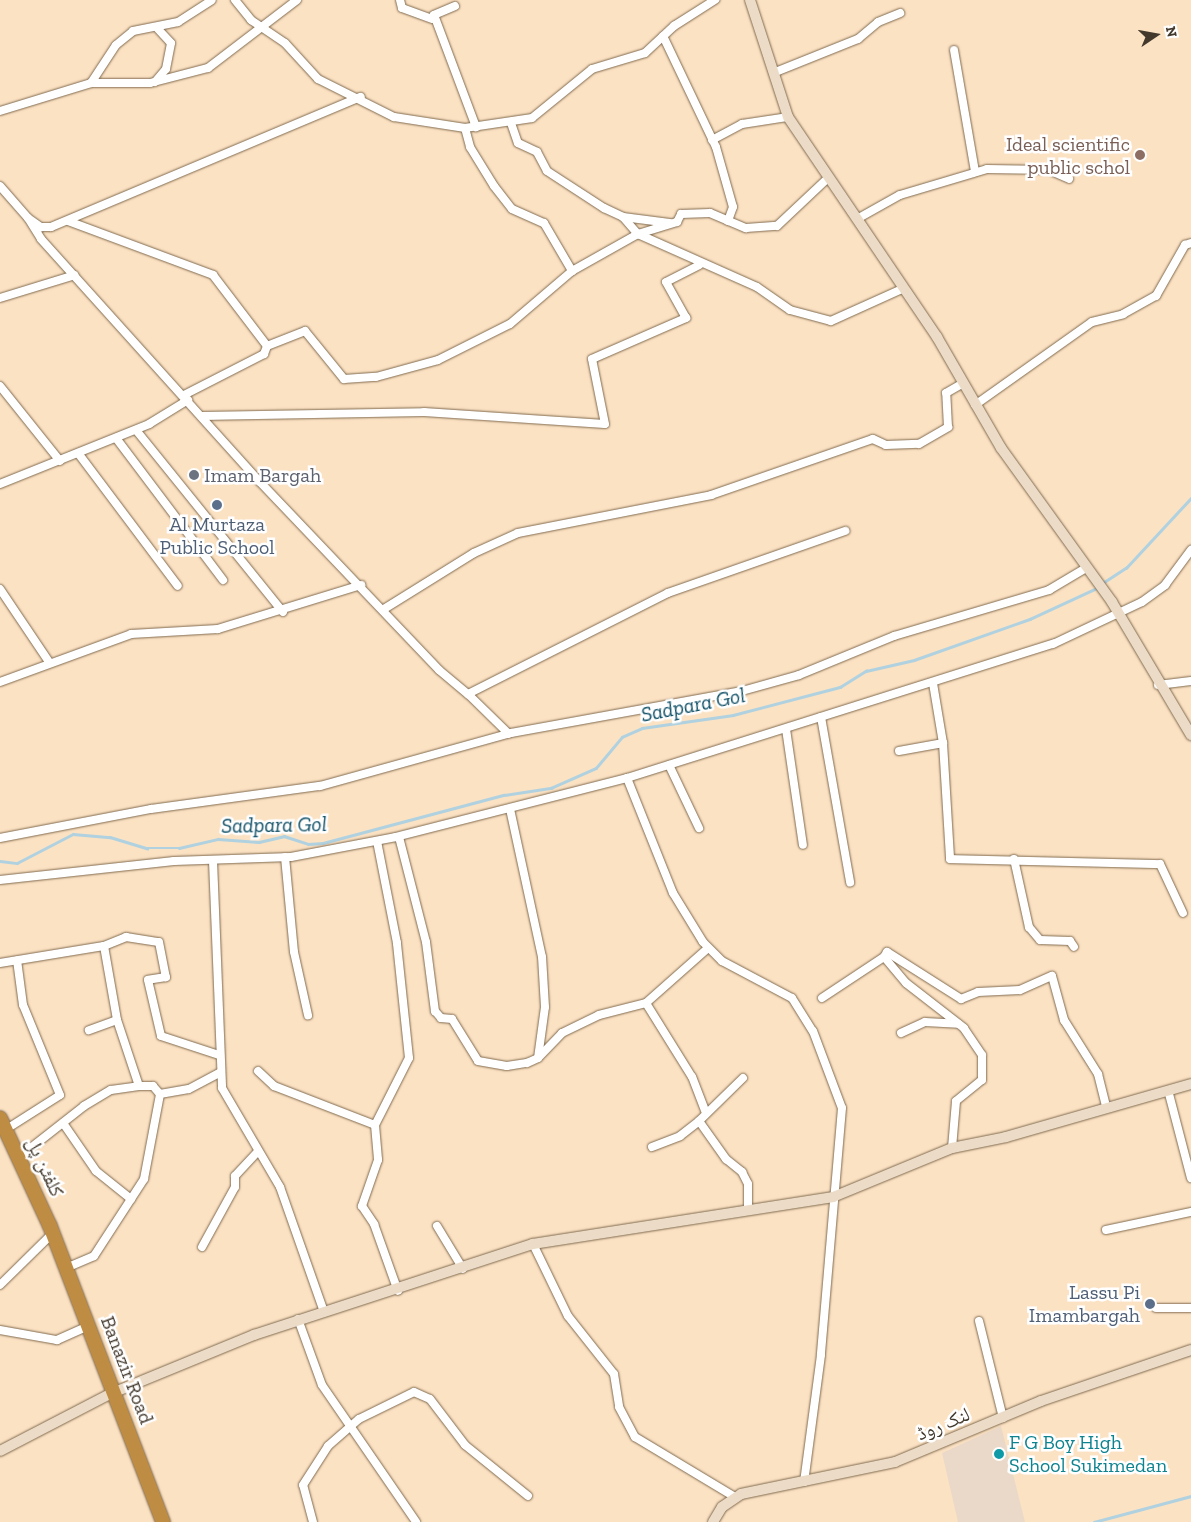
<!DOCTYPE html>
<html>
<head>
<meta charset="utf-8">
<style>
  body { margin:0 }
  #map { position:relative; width:1191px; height:1522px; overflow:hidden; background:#fbe2c3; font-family:"Zilla Slab","Noto Naskh Arabic",serif }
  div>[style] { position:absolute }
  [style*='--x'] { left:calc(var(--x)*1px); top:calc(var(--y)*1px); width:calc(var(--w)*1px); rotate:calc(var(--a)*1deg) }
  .education>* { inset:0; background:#ead9c8 }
  .stream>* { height:2.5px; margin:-1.25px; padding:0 1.25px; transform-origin:1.25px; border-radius:1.25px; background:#b0d1e0 }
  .roads { filter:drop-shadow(0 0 1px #816a4f) drop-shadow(0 0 1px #816a4f) }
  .street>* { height:8px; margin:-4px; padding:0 4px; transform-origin:4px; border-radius:4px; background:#fff }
  .secondary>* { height:10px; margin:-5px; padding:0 5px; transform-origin:5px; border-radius:5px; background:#ecdcc7 }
  .highway>* { height:14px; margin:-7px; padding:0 7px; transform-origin:7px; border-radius:7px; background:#bf8c43 }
  .dots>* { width:14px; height:14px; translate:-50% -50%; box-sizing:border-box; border:2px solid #fff; border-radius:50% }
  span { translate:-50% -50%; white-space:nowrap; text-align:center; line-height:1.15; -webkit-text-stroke:5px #fff; paint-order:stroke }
  .education-label { font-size:20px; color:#785e54 }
  .right { translate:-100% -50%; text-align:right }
  .worship-label { font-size:20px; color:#5b616d }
  .left { translate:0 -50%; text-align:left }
  .service-label { font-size:20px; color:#4e5e75 }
  .street-label { font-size:20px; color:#43392d }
  .culture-label { font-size:20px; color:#0d838f }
  .water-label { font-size:21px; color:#0e4e65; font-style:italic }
  .north { position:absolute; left:1131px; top:10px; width:50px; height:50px; -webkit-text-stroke:4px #fff; paint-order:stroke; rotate:78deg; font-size:14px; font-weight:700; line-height:20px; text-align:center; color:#43392d }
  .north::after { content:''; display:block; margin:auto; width:18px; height:22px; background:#43392d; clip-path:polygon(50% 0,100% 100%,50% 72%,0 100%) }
</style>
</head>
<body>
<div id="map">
  <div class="education">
    <div style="clip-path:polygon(1001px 1426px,1025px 1522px,958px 1522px,942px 1453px)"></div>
  </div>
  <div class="stream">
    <div style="--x:1101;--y:584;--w:30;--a:-33"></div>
    <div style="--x:1126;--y:568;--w:96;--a:-47.1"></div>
    <div style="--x:0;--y:861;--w:17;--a:7"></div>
    <div style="--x:17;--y:863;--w:63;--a:-27.4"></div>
    <div style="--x:73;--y:834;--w:37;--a:5"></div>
    <div style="--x:110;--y:837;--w:39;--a:17"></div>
    <div style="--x:147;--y:848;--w:32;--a:0"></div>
    <div style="--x:179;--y:848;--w:40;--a:-13"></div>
    <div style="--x:218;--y:839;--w:41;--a:4.2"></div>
    <div style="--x:259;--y:842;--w:26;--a:-13"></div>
    <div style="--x:284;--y:836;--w:25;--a:18"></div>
    <div style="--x:308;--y:844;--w:15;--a:-4"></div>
    <div style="--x:323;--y:843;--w:187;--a:-14.9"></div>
    <div style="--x:504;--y:795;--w:48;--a:-8.5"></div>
    <div style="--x:551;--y:788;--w:49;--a:-24"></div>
    <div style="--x:596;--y:768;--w:40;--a:-50"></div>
    <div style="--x:622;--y:737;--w:22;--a:-24"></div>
    <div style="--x:642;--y:728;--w:92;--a:-8.1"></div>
    <div style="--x:733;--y:715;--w:111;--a:-14.7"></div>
    <div style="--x:840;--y:687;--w:31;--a:-32"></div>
    <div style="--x:866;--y:671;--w:49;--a:-12.9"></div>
    <div style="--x:914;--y:660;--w:123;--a:-19.5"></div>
    <div style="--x:1030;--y:619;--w:74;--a:-24.8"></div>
    <div style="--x:1094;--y:1522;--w:100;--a:-15"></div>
  </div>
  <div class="roads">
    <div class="street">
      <div style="--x:235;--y:0;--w:26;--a:51"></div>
      <div style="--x:251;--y:20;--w:41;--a:34.1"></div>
      <div style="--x:285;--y:43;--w:49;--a:47.5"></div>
      <div style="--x:318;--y:79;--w:85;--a:26.6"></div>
      <div style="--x:394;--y:117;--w:72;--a:8.8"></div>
      <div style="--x:465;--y:128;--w:68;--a:-8.5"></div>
      <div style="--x:532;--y:118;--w:77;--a:-39.2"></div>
      <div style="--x:592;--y:69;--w:55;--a:-16.8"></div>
      <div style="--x:645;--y:53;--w:40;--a:-43"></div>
      <div style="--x:674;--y:26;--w:49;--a:-32.4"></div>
      <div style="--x:400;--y:0;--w:8;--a:76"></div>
      <div style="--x:402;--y:8;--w:32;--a:20"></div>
      <div style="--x:455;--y:6;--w:23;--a:157"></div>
      <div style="--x:434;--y:15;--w:120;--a:69.4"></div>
      <div style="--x:663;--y:36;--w:123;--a:64.5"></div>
      <div style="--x:716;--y:147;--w:62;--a:74.2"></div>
      <div style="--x:733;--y:207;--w:15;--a:110"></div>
      <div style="--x:954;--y:50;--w:124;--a:80.2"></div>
      <div style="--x:773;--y:73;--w:92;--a:-21.8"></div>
      <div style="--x:858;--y:39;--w:26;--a:-40"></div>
      <div style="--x:878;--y:22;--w:24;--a:-22"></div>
      <div style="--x:155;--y:82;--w:17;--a:-50"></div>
      <div style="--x:166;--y:69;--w:26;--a:-79"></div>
      <div style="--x:171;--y:43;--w:21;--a:-133"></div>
      <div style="--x:91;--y:83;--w:59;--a:0"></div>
      <div style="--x:150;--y:83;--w:60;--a:-14.5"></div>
      <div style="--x:208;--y:68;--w:112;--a:-37.4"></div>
      <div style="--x:0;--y:111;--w:95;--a:-17.1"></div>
      <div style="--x:91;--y:83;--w:45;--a:-56.7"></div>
      <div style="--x:116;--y:45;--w:22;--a:-39"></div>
      <div style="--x:133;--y:31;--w:46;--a:-11.3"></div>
      <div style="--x:178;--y:22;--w:40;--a:-32.9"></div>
      <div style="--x:511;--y:123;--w:21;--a:71"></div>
      <div style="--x:518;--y:143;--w:21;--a:25"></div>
      <div style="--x:537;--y:152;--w:21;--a:62"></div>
      <div style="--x:547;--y:171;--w:68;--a:33"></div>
      <div style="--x:604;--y:208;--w:21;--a:25"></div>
      <div style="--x:623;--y:217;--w:47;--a:7.3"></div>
      <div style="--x:465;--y:128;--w:20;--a:75"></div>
      <div style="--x:470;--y:147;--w:46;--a:58.4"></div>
      <div style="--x:494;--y:186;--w:29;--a:52"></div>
      <div style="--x:512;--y:209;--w:35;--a:24"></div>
      <div style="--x:544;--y:223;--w:56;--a:59.7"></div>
      <div style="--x:712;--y:140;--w:34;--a:-28"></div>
      <div style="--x:742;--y:124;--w:47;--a:-8.7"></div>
      <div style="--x:0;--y:186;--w:43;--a:48.8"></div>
      <div style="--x:28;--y:218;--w:16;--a:35"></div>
      <div style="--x:41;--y:227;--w:10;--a:0"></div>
      <div style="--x:51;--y:227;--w:336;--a:-22.8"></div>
      <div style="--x:623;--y:217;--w:23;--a:49"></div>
      <div style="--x:638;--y:234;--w:41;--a:-17.1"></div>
      <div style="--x:677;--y:222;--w:9;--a:-63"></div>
      <div style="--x:681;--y:214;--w:29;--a:-2"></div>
      <div style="--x:710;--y:213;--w:39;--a:23"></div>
      <div style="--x:746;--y:228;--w:31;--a:-4"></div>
      <div style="--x:777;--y:226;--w:71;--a:-43.3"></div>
      <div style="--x:28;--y:218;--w:25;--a:58"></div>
      <div style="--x:41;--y:239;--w:327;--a:48"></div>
      <div style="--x:260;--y:482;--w:260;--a:46.4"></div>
      <div style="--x:439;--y:670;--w:38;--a:40"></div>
      <div style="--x:468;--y:694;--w:224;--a:-26.8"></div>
      <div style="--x:668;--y:593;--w:188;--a:-19.3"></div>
      <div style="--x:857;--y:219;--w:49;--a:-29.2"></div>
      <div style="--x:900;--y:195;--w:91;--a:-16.6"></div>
      <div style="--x:987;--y:169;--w:62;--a:0.9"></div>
      <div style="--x:1049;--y:170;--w:22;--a:24"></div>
      <div style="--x:68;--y:221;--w:155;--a:20.4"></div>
      <div style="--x:213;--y:275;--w:89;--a:52.7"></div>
      <div style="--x:267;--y:346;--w:41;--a:-21.5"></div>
      <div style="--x:305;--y:331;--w:62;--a:50.9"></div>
      <div style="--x:344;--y:379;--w:32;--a:-4"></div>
      <div style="--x:376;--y:377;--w:64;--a:-15.3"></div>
      <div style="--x:438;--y:360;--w:80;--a:-26.6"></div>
      <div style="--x:510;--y:324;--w:82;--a:-40.5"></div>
      <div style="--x:572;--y:271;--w:76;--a:-29.3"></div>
      <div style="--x:638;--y:234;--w:130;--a:24"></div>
      <div style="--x:757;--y:287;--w:40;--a:34.9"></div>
      <div style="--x:790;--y:310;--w:42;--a:15"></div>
      <div style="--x:831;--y:321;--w:80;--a:-24.3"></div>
      <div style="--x:0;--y:298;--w:78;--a:-17"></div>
      <div style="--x:0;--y:386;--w:96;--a:51.3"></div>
      <div style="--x:184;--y:395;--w:90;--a:-27.1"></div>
      <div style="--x:264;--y:354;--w:9;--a:-69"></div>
      <div style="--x:975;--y:405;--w:143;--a:-35.4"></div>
      <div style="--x:1092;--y:322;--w:32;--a:-14"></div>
      <div style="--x:1123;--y:314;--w:38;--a:-29"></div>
      <div style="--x:1156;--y:296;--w:59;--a:-60.4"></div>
      <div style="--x:1185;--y:245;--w:6;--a:-18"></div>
      <div style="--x:202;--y:416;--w:222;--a:-1"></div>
      <div style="--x:424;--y:412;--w:181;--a:3.8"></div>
      <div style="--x:605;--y:424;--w:66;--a:-101.3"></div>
      <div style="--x:592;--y:359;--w:103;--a:-23.6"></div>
      <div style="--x:686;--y:318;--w:41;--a:-119.1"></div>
      <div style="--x:666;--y:282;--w:37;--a:-27"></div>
      <div style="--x:136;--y:430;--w:234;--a:51.1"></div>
      <div style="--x:116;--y:438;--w:178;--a:53"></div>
      <div style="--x:78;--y:453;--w:166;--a:53.1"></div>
      <div style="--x:0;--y:484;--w:161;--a:-21.9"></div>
      <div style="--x:149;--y:424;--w:46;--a:-31.6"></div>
      <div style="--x:0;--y:589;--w:88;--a:56.1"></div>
      <div style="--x:384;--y:609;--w:106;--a:-31.9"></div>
      <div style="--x:474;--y:553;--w:48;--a:-24.4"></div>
      <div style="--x:518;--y:533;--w:197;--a:-11.1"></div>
      <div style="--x:711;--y:495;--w:171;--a:-19.1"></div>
      <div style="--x:873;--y:439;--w:14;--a:25"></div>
      <div style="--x:886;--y:445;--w:33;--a:-2"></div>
      <div style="--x:919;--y:444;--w:34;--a:-30"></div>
      <div style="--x:948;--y:427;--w:34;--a:-93"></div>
      <div style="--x:946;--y:393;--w:20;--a:-30"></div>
      <div style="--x:0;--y:682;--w:140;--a:-20.1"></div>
      <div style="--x:131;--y:634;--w:87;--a:-3.3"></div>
      <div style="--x:218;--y:629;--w:150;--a:-17.1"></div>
      <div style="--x:1158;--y:685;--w:33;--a:-7"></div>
      <div style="--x:468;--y:694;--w:57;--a:44.3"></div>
      <div style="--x:821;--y:717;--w:168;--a:80"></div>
      <div style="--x:786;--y:729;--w:117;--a:81.7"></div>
      <div style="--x:943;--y:743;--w:116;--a:86.5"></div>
      <div style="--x:950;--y:859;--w:210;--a:1.4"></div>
      <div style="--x:1160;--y:864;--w:54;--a:64.9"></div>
      <div style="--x:899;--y:751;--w:45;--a:-10.3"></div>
      <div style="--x:943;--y:743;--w:61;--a:-99.5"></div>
      <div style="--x:669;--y:765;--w:70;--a:64.5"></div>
      <div style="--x:627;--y:778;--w:124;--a:68.2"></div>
      <div style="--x:673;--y:893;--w:57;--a:58.5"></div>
      <div style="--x:703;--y:942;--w:27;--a:45"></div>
      <div style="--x:722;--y:961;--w:79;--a:27.9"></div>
      <div style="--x:792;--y:998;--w:39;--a:58"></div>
      <div style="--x:813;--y:1031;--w:82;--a:69.4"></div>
      <div style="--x:842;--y:1108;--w:248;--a:94.9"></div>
      <div style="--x:821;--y:1355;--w:128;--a:97.6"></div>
      <div style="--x:399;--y:837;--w:108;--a:75.6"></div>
      <div style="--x:426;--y:942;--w:70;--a:82.6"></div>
      <div style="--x:435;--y:1011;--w:9;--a:49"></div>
      <div style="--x:441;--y:1018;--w:11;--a:5"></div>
      <div style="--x:452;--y:1019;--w:49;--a:58.2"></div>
      <div style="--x:478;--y:1061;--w:29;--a:10"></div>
      <div style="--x:507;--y:1066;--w:20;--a:-9"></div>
      <div style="--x:527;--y:1063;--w:12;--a:-24"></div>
      <div style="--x:538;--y:1058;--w:51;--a:-82.2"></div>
      <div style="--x:545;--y:1007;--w:50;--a:-93.4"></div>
      <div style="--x:542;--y:957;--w:151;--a:-102.2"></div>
      <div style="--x:0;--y:838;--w:154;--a:-10.9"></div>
      <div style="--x:151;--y:809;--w:171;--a:-7.8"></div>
      <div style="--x:320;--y:786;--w:198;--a:-15.5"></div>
      <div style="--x:511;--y:733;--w:235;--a:-10.3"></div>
      <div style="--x:742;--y:691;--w:59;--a:-15.7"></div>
      <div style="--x:799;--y:675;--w:103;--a:-22.3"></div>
      <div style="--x:894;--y:636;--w:162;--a:-16.5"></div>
      <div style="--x:1049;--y:590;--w:43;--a:-30.7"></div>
      <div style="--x:285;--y:857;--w:95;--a:84.6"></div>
      <div style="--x:294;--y:952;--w:65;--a:77.5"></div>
      <div style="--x:1014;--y:859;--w:70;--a:77.6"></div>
      <div style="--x:1029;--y:927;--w:17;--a:50"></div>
      <div style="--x:1040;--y:940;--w:30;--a:2"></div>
      <div style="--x:1070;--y:941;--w:7;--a:56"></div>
      <div style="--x:213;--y:861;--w:227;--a:87.7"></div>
      <div style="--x:222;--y:1088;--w:115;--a:59.6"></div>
      <div style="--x:280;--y:1187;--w:133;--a:70.6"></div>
      <div style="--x:0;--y:880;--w:175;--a:-6.2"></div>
      <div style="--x:174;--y:861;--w:117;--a:-2"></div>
      <div style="--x:291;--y:857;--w:107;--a:-10.8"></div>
      <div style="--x:396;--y:837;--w:238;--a:-14.3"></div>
      <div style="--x:627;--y:778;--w:447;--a:-17.5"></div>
      <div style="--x:1053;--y:644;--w:98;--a:-25.3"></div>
      <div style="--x:1142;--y:602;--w:29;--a:-36"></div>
      <div style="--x:1165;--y:585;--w:44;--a:-53.4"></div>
      <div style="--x:104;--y:946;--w:24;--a:-22"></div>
      <div style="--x:126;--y:937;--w:33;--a:9"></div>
      <div style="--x:159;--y:942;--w:36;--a:79"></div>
      <div style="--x:166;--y:977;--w:18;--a:171"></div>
      <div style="--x:148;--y:980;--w:57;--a:76.9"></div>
      <div style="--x:161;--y:1036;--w:61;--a:18.1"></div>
      <div style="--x:0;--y:963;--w:105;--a:-9.3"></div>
      <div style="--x:104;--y:946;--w:75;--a:80"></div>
      <div style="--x:117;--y:1020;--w:30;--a:160"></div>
      <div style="--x:822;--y:998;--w:74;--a:-33.5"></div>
      <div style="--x:901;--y:1033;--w:26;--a:-25"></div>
      <div style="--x:925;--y:1022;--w:33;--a:3"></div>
      <div style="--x:539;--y:1057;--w:33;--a:-46"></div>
      <div style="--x:562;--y:1033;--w:41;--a:-25.9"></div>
      <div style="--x:599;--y:1015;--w:49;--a:-14.3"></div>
      <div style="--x:258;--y:1071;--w:22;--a:43"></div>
      <div style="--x:274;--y:1086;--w:108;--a:21.1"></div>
      <div style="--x:375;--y:1125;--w:35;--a:85"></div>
      <div style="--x:378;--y:1160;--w:49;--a:109.2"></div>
      <div style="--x:362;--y:1206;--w:22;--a:56"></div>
      <div style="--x:374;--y:1224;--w:71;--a:70.3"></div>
      <div style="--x:743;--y:1078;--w:62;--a:135.7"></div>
      <div style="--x:699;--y:1121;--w:47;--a:54.6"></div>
      <div style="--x:726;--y:1159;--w:21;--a:39"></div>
      <div style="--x:742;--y:1172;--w:13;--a:63"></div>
      <div style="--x:748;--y:1184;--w:25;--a:90"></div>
      <div style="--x:139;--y:1086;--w:14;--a:0"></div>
      <div style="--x:153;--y:1086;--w:11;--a:49"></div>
      <div style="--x:160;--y:1094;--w:29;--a:-10"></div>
      <div style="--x:189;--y:1089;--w:36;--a:-28"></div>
      <div style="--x:1168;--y:1090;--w:91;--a:75.4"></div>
      <div style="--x:706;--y:1113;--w:39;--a:-111"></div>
      <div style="--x:692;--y:1077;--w:87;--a:-121.9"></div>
      <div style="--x:646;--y:1003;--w:83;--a:-41.6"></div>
      <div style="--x:63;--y:1123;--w:58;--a:55.5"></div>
      <div style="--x:96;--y:1171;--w:45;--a:38.7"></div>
      <div style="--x:375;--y:1125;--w:75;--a:-63.1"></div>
      <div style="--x:409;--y:1058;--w:116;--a:-96"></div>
      <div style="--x:397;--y:943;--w:104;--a:-101.1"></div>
      <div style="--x:5;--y:1130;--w:65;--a:-32.5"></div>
      <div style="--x:60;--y:1095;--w:97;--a:-112.3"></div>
      <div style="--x:23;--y:1005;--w:45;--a:-97.6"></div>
      <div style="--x:652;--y:1147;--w:30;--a:-21"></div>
      <div style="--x:680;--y:1136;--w:24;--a:-38"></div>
      <div style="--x:952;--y:1148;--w:47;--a:-85.1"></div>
      <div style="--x:956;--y:1101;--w:33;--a:-39"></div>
      <div style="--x:982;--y:1080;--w:25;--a:-90"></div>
      <div style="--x:982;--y:1055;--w:32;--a:-124"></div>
      <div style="--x:964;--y:1028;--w:73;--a:-142.2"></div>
      <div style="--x:906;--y:983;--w:34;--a:-130"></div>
      <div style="--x:884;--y:957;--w:6;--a:-59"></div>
      <div style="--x:887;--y:952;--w:88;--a:32.4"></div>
      <div style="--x:961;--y:999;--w:18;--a:-22"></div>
      <div style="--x:978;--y:992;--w:42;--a:-2.7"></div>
      <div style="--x:1020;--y:990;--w:35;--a:-24"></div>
      <div style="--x:1052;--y:976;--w:46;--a:74.7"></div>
      <div style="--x:1064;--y:1020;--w:64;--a:57.8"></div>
      <div style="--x:1098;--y:1074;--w:33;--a:76"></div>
      <div style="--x:18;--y:1158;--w:84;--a:-38.2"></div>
      <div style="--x:84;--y:1106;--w:31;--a:-31"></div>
      <div style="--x:111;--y:1090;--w:28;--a:-8"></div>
      <div style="--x:139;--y:1086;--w:70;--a:-108.4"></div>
      <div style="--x:437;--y:1226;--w:50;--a:58.8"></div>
      <div style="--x:1106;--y:1230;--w:87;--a:-12"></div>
      <div style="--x:533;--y:1244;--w:80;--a:64.1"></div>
      <div style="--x:568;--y:1316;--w:74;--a:51.6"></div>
      <div style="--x:614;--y:1374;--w:33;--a:81"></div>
      <div style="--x:619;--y:1407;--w:34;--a:62"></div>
      <div style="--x:635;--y:1437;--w:117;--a:31"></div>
      <div style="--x:202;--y:1247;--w:68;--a:-61.2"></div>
      <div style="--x:235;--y:1187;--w:11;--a:-90"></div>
      <div style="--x:235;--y:1176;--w:34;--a:-47"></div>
      <div style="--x:66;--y:1268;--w:30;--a:-23"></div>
      <div style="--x:94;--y:1256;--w:92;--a:-57"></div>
      <div style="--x:144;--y:1179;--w:86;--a:-79.3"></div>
      <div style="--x:0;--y:1285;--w:74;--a:-44.5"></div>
      <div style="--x:1156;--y:1308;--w:35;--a:0"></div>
      <div style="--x:298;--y:1319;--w:70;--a:70"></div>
      <div style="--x:322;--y:1385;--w:166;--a:55.5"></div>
      <div style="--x:979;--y:1321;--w:100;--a:76.1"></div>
      <div style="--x:0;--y:1330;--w:58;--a:10"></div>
      <div style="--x:57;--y:1340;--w:35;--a:-24"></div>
      <div style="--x:313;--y:1522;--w:38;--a:-105"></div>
      <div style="--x:303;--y:1485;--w:46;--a:-57.3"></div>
      <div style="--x:328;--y:1446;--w:41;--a:-41.1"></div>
      <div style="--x:359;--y:1419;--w:61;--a:-26.1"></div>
      <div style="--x:414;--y:1392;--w:17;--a:24"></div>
      <div style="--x:430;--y:1399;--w:58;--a:52.7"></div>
      <div style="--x:465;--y:1445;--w:81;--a:39"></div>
    </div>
    <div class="secondary">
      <div style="--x:750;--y:0;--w:123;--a:72"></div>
      <div style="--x:788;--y:117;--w:266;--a:55.9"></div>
      <div style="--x:937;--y:337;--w:128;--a:60"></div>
      <div style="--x:1001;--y:448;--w:190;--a:54.2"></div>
      <div style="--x:1112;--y:602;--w:155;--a:59.3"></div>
      <div style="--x:0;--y:1451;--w:124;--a:-27.4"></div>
      <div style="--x:110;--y:1394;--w:156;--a:-22.3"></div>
      <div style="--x:254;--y:1335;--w:293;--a:-18.1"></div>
      <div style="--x:533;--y:1244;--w:304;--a:-8.9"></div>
      <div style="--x:833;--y:1197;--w:129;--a:-22.4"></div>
      <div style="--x:952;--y:1148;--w:55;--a:-11.5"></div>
      <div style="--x:1006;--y:1137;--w:192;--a:-16"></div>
      <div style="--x:713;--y:1522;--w:17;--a:-59"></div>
      <div style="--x:722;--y:1507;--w:23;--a:-34"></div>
      <div style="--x:741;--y:1494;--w:157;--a:-11.7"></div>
      <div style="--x:895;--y:1462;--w:158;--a:-22.7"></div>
      <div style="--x:1041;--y:1401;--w:158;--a:-18.8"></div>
    </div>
    <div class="highway">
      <div style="--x:0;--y:1118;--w:119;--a:65.2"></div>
      <div style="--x:50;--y:1226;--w:317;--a:69.1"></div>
    </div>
  </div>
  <div class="dots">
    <div style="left:1140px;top:155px;background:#8d6e63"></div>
    <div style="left:194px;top:475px;background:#6b7280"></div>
    <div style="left:217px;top:505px;background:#5c6f8a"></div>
    <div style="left:1150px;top:1304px;background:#5c6f8a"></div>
    <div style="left:999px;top:1454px;background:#0f9aa8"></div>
  </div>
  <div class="education-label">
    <span class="right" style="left:1130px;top:156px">Ideal scientific<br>public schol</span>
  </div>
  <div class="worship-label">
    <span class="left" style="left:204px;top:475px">Imam Bargah</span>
  </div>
  <div class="service-label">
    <span style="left:217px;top:536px">Al Murtaza<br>Public School</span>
    <span class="right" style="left:1140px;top:1304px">Lassu Pi<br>Imambargah</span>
  </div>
  <div class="street-label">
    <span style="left:45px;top:1167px;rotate:65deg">کلفٹن پل</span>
    <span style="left:127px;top:1370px;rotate:69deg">Banazir Road</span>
    <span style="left:943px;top:1424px;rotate:-23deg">لنک روڈ</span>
  </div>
  <div class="culture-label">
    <span class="left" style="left:1009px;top:1454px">F G Boy High<br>School Sukimedan</span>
  </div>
  <div class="water-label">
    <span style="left:693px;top:705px;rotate:-11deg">Sadpara Gol</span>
    <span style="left:274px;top:825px;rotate:-1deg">Sadpara Gol</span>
  </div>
  <div class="north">N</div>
</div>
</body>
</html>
